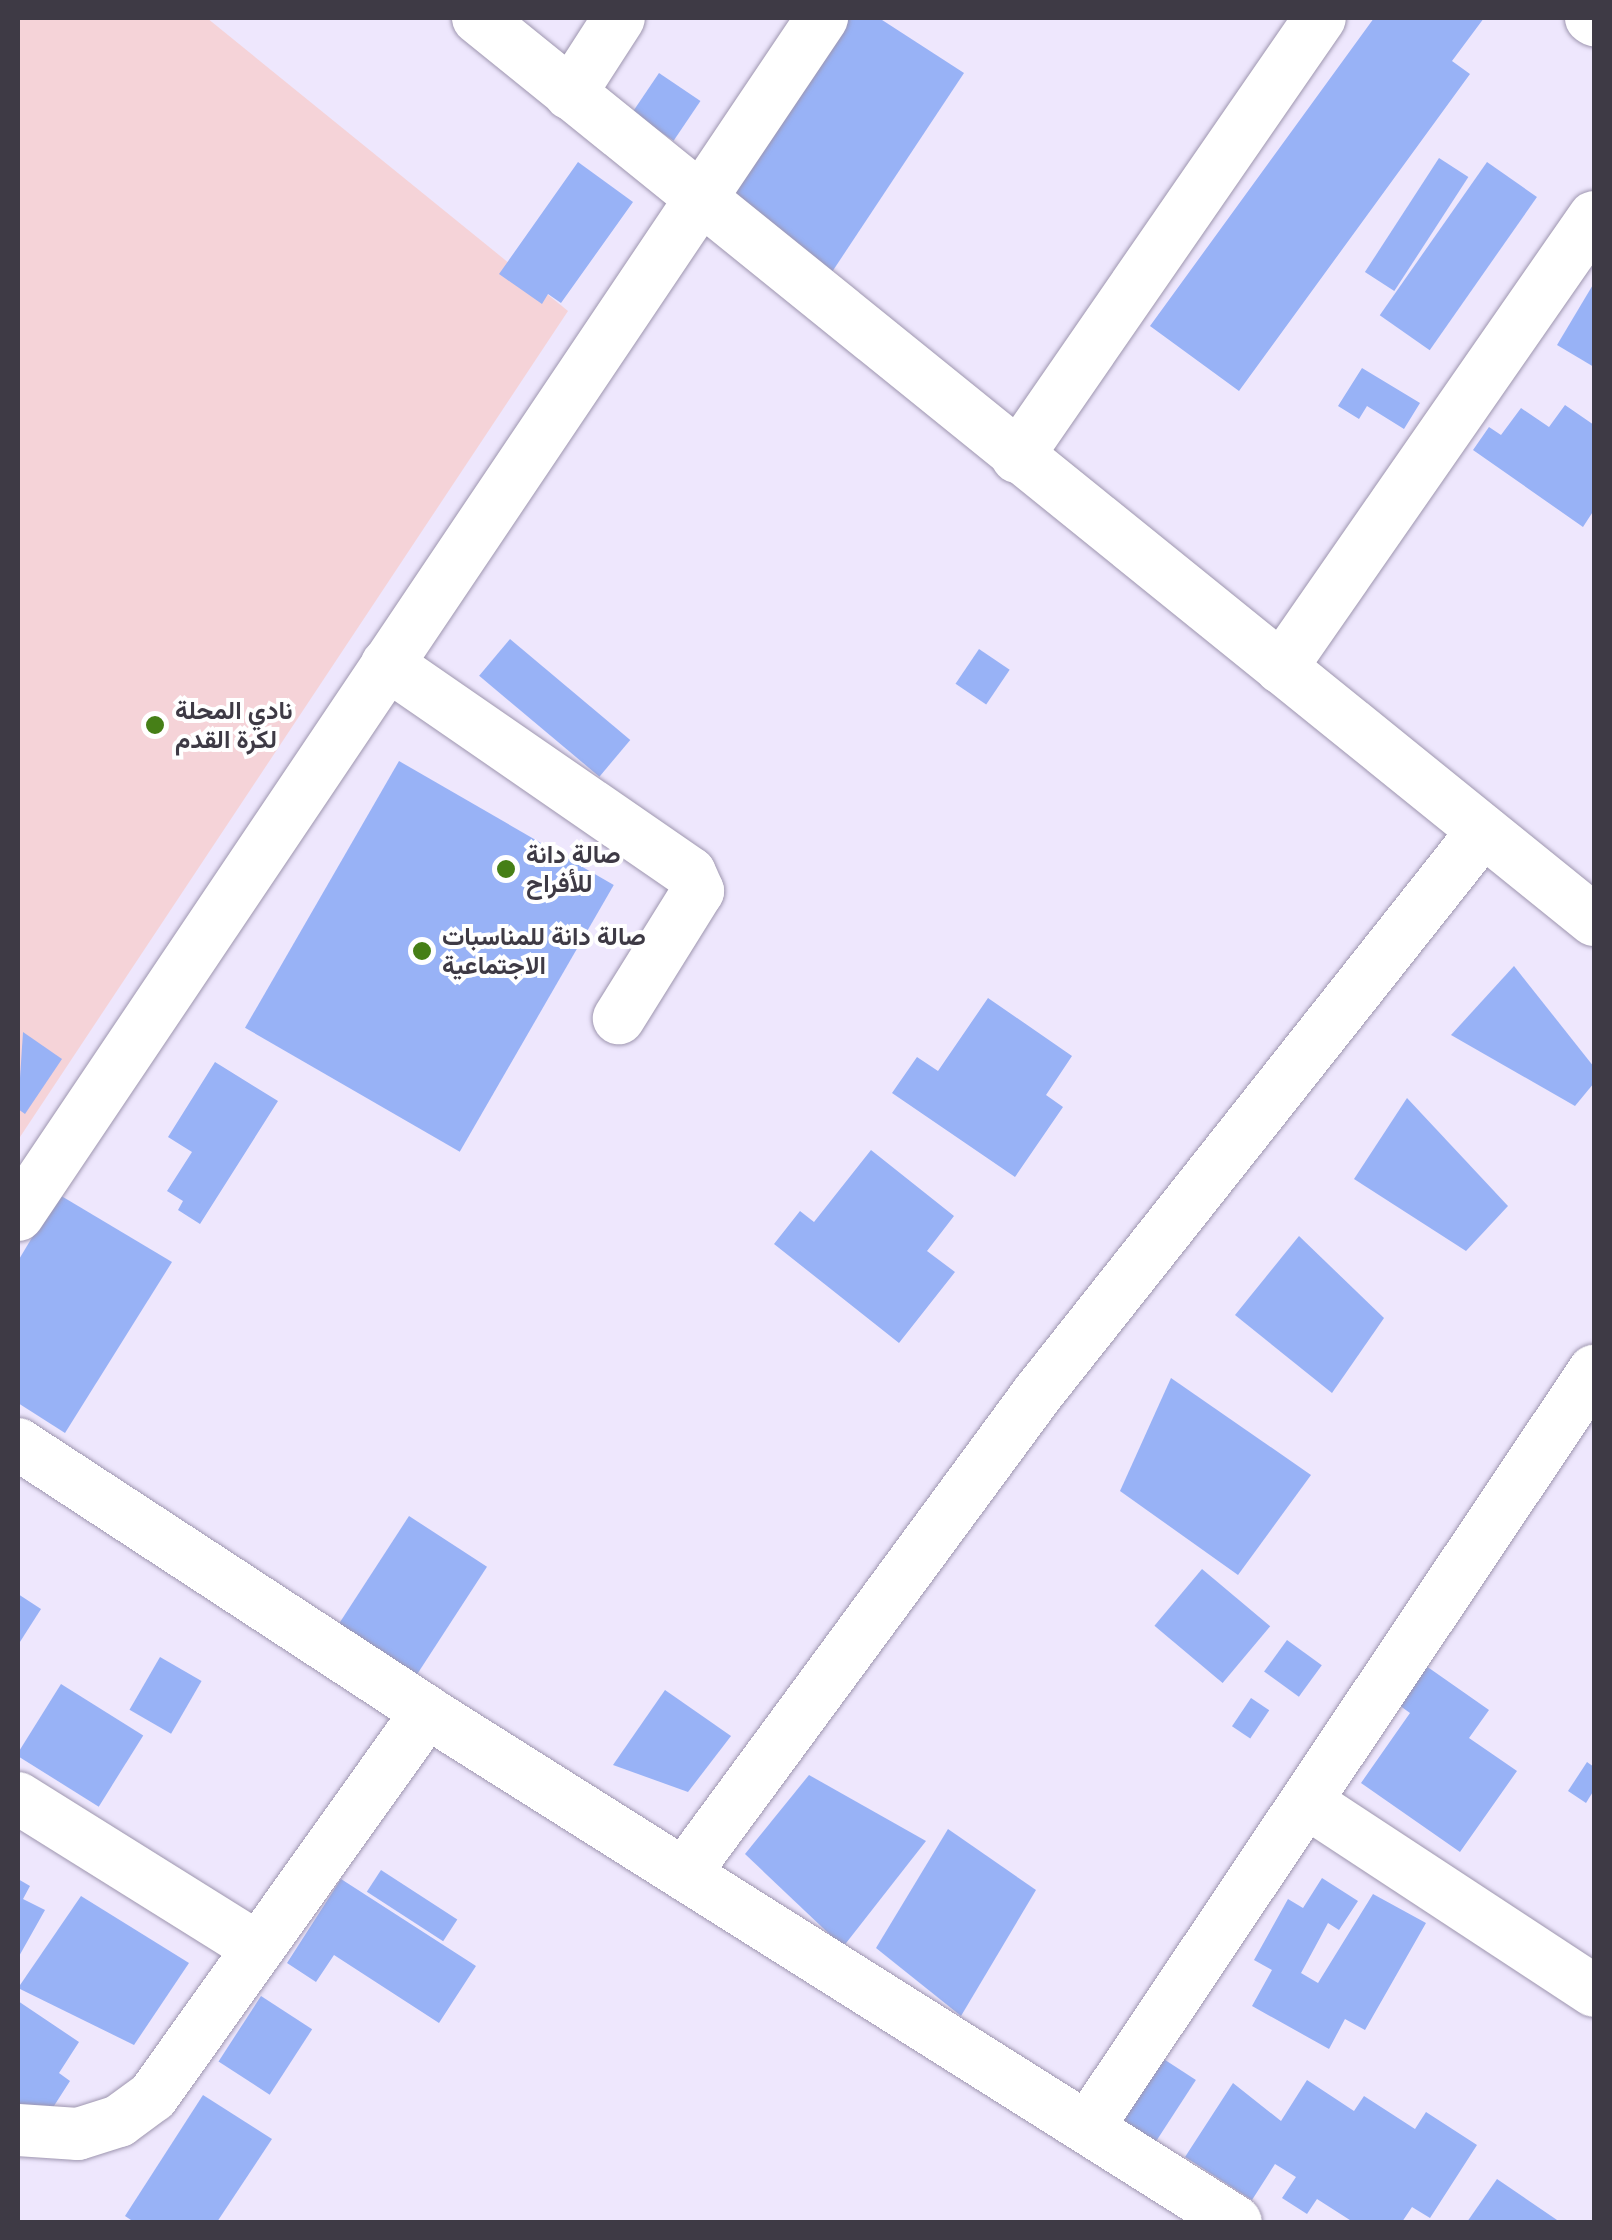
<!DOCTYPE html>
<html>
<head>
<meta charset="utf-8">
<style>
  body { margin:0 }
  #map { position:relative; width:1612px; height:2240px; overflow:hidden; background:#eee7fd; font-family:"Golos Text",Vazirmatn,sans-serif }
  div>[style] { position:absolute }
  [style*='--x'] { left:calc(var(--x)*1px); top:calc(var(--y)*1px); width:calc(var(--w)*1px); rotate:calc(var(--a)*1deg) }
  .green>* { inset:0; background:#f5d3d8 }
  .building>* { inset:0; background:#98b2f6; transform-origin:0 0 }
  .roads { filter:drop-shadow(0 0 2px #9e96af) drop-shadow(0 0 2px #9e96af) }
  .minor>* { height:52px; margin:-26px; padding:0 26px; transform-origin:26px; border-radius:26px; background:#fff }
  .dots>* { width:28px; height:28px; translate:-50% -50%; box-sizing:border-box; border:5px solid #fff; border-radius:50% }
  span { translate:-50% -50%; white-space:nowrap; text-align:center; line-height:1.15; -webkit-text-stroke:8px #fff; paint-order:stroke }
  .poi-label { font-size:25px; color:#3e3a45; font-weight:700 }
  .left { translate:0 -50%; text-align:left }
  .frame { position:absolute; inset:0; border:20px solid #3e3a45; pointer-events:none }
</style>
</head>
<body>
<div id="map">
  <div class="green">
    <div style="clip-path:polygon(18px 18px,207px 18px,568px 311px,18px 1140px)"></div>
  </div>
  <div class="building">
    <div style="clip-path:polygon(847px 18px,879px 18px,964px 73px,832px 272px,723px 202px)"></div>
    <div style="clip-path:polygon(1374px 18px,1484px 18px,1452px 61px,1470px 74px,1239px 391px,1150px 326px)"></div>
    <div style="left:659px;top:73px;width:50px;height:48px;rotate:34deg"></div>
    <div style="left:1439px;top:158px;width:35px;height:136px;rotate:33deg"></div>
    <div style="clip-path:polygon(578px 162px,633px 202px,561px 303px,548px 294px,542px 304px,499px 274px)"></div>
    <div style="left:1487px;top:162px;width:61px;height:187px;rotate:35deg"></div>
    <div style="clip-path:polygon(1594px 283px,1594px 367px,1557px 345px)"></div>
    <div style="clip-path:polygon(1362px 368px,1420px 403px,1404px 429px,1367px 406px,1359px 419px,1338px 406px)"></div>
    <div style="clip-path:polygon(1565px 405px,1594px 425px,1594px 510px,1583px 527px,1473px 450px,1489px 427px,1501px 435px,1521px 408px,1549px 427px)"></div>
    <div style="left:510px;top:639px;width:157px;height:48px;rotate:40deg"></div>
    <div style="left:979px;top:649px;width:37px;height:42px;rotate:34deg"></div>
    <div style="left:399px;top:761px;width:248px;height:308px;rotate:30deg"></div>
    <div style="clip-path:polygon(1514px 966px,1594px 1067px,1594px 1083px,1575px 1106px,1451px 1035px)"></div>
    <div style="clip-path:polygon(988px 998px,1072px 1056px,1046px 1095px,1063px 1107px,1015px 1177px,892px 1093px,917px 1057px,938px 1071px)"></div>
    <div style="clip-path:polygon(23px 1032px,62px 1059px,25px 1114px,18px 1109px)"></div>
    <div style="clip-path:polygon(215px 1062px,278px 1101px,200px 1224px,178px 1210px,183px 1201px,167px 1191px,192px 1152px,168px 1137px)"></div>
    <div style="clip-path:polygon(1407px 1098px,1508px 1206px,1466px 1251px,1354px 1179px)"></div>
    <div style="clip-path:polygon(871px 1150px,954px 1216px,927px 1251px,955px 1272px,899px 1343px,774px 1244px,800px 1211px,814px 1222px)"></div>
    <div style="clip-path:polygon(58px 1194px,172px 1262px,65px 1433px,18px 1403px,18px 1261px)"></div>
    <div style="clip-path:polygon(1299px 1236px,1384px 1318px,1332px 1393px,1235px 1315px)"></div>
    <div style="clip-path:polygon(1171px 1378px,1311px 1475px,1238px 1575px,1120px 1491px)"></div>
    <div style="left:409px;top:1516px;width:93px;height:145px;rotate:33deg"></div>
    <div style="left:1202px;top:1569px;width:89px;height:74px;rotate:40deg"></div>
    <div style="clip-path:polygon(18px 1594px,41px 1609px,18px 1645px)"></div>
    <div style="left:1287px;top:1640px;width:43px;height:39px;rotate:36deg"></div>
    <div style="left:160px;top:1657px;width:48px;height:61px;rotate:30deg"></div>
    <div style="clip-path:polygon(1419px 1661px,1489px 1710px,1469px 1738px,1517px 1771px,1460px 1852px,1361px 1783px,1410px 1713px,1392px 1700px)"></div>
    <div style="left:61px;top:1684px;width:97px;height:84px;rotate:32deg"></div>
    <div style="clip-path:polygon(665px 1690px,731px 1736px,688px 1792px,613px 1765px)"></div>
    <div style="left:1251px;top:1698px;width:22px;height:34px;rotate:34deg"></div>
    <div style="clip-path:polygon(1587px 1762px,1594px 1767px,1594px 1790px,1586px 1803px,1568px 1791px)"></div>
    <div style="clip-path:polygon(809px 1775px,926px 1841px,843px 1947px,745px 1854px)"></div>
    <div style="clip-path:polygon(948px 1829px,1036px 1890px,961px 2016px,876px 1948px)"></div>
    <div style="left:381px;top:1870px;width:91px;height:26px;rotate:33deg"></div>
    <div style="clip-path:polygon(1322px 1878px,1358px 1901px,1339px 1930px,1328px 1923px,1301px 1973px,1318px 1983px,1373px 1894px,1426px 1923px,1365px 2030px,1345px 2019px,1329px 2049px,1252px 2006px,1272px 1970px,1254px 1960px,1288px 1899px,1303px 1908px)"></div>
    <div style="clip-path:polygon(18px 1879px,30px 1886px,23px 1899px,45px 1910px,18px 1958px)"></div>
    <div style="clip-path:polygon(341px 1879px,476px 1966px,439px 2023px,334px 1955px,316px 1982px,287px 1963px)"></div>
    <div style="clip-path:polygon(81px 1896px,189px 1963px,134px 2045px,18px 1988px)"></div>
    <div style="left:261px;top:1996px;width:61px;height:78px;rotate:33deg"></div>
    <div style="clip-path:polygon(18px 2001px,79px 2042px,59px 2073px,70px 2081px,43px 2123px,18px 2106px)"></div>
    <div style="left:1159px;top:2056px;width:44px;height:77px;rotate:33deg"></div>
    <div style="clip-path:polygon(1307px 2080px,1354px 2111px,1364px 2096px,1415px 2129px,1426px 2112px,1477px 2145px,1430px 2218px,1412px 2207px,1402px 2222px,1353px 2222px,1317px 2199px,1307px 2214px,1282px 2198px,1296px 2177px,1275px 2164px,1252px 2200px,1185px 2157px,1233px 2083px,1281px 2121px)"></div>
    <div style="clip-path:polygon(203px 2095px,272px 2139px,217px 2222px,134px 2222px,125px 2216px)"></div>
    <div style="clip-path:polygon(1497px 2179px,1560px 2222px,1467px 2222px)"></div>
  </div>
  <div class="roads">
    <div class="minor">
      <div style="--x:478;--y:18;--w:1435;--a:38.95"></div>
      <div style="--x:1591;--y:18;--w:4;--a:34"></div>
      <div style="--x:570;--y:94;--w:90;--a:-57.2"></div>
      <div style="--x:1017;--y:457;--w:533;--a:-55.39"></div>
      <div style="--x:387;--y:664;--w:368;--a:34.6"></div>
      <div style="--x:690;--y:873;--w:20;--a:66"></div>
      <div style="--x:698;--y:891;--w:150;--a:121.9"></div>
      <div style="--x:1281;--y:668;--w:549;--a:-55.24"></div>
      <div style="--x:18;--y:1215;--w:1442;--a:-56.11"></div>
      <div style="--x:18;--y:1444;--w:489;--a:33.2"></div>
      <div style="--x:427;--y:1712;--w:956;--a:32.23"></div>
      <div style="--x:18;--y:1798;--w:283;--a:32"></div>
      <div style="--x:1308;--y:1803;--w:342;--a:33.3"></div>
      <div style="--x:684;--y:1874;--w:597;--a:-53.65"></div>
      <div style="--x:1038;--y:1393;--w:717;--a:-51.63"></div>
      <div style="--x:1088;--y:2127;--w:910;--a:-56.21"></div>
      <div style="--x:18;--y:2130;--w:60;--a:3.8"></div>
      <div style="--x:78;--y:2134;--w:43;--a:-17.6"></div>
      <div style="--x:119;--y:2121;--w:42;--a:-36.3"></div>
      <div style="--x:153;--y:2096;--w:472;--a:-54.5"></div>
    </div>
  </div>
  <div class="dots">
    <div style="left:155px;top:725px;background:#467f17"></div>
    <div style="left:506px;top:869px;background:#467f17"></div>
    <div style="left:422px;top:951px;background:#467f17"></div>
  </div>
  <div class="poi-label">
    <span class="left" style="left:175px;top:725px">نادي المحلة<br>لكرة القدم</span>
    <span class="left" style="left:526px;top:869px">صالة دانة<br>للأفراح</span>
    <span class="left" style="left:442px;top:951px">صالة دانة للمناسبات<br>الاجتماعية</span>
  </div>
  <div class="frame"></div>
</div>
</body>
</html>
